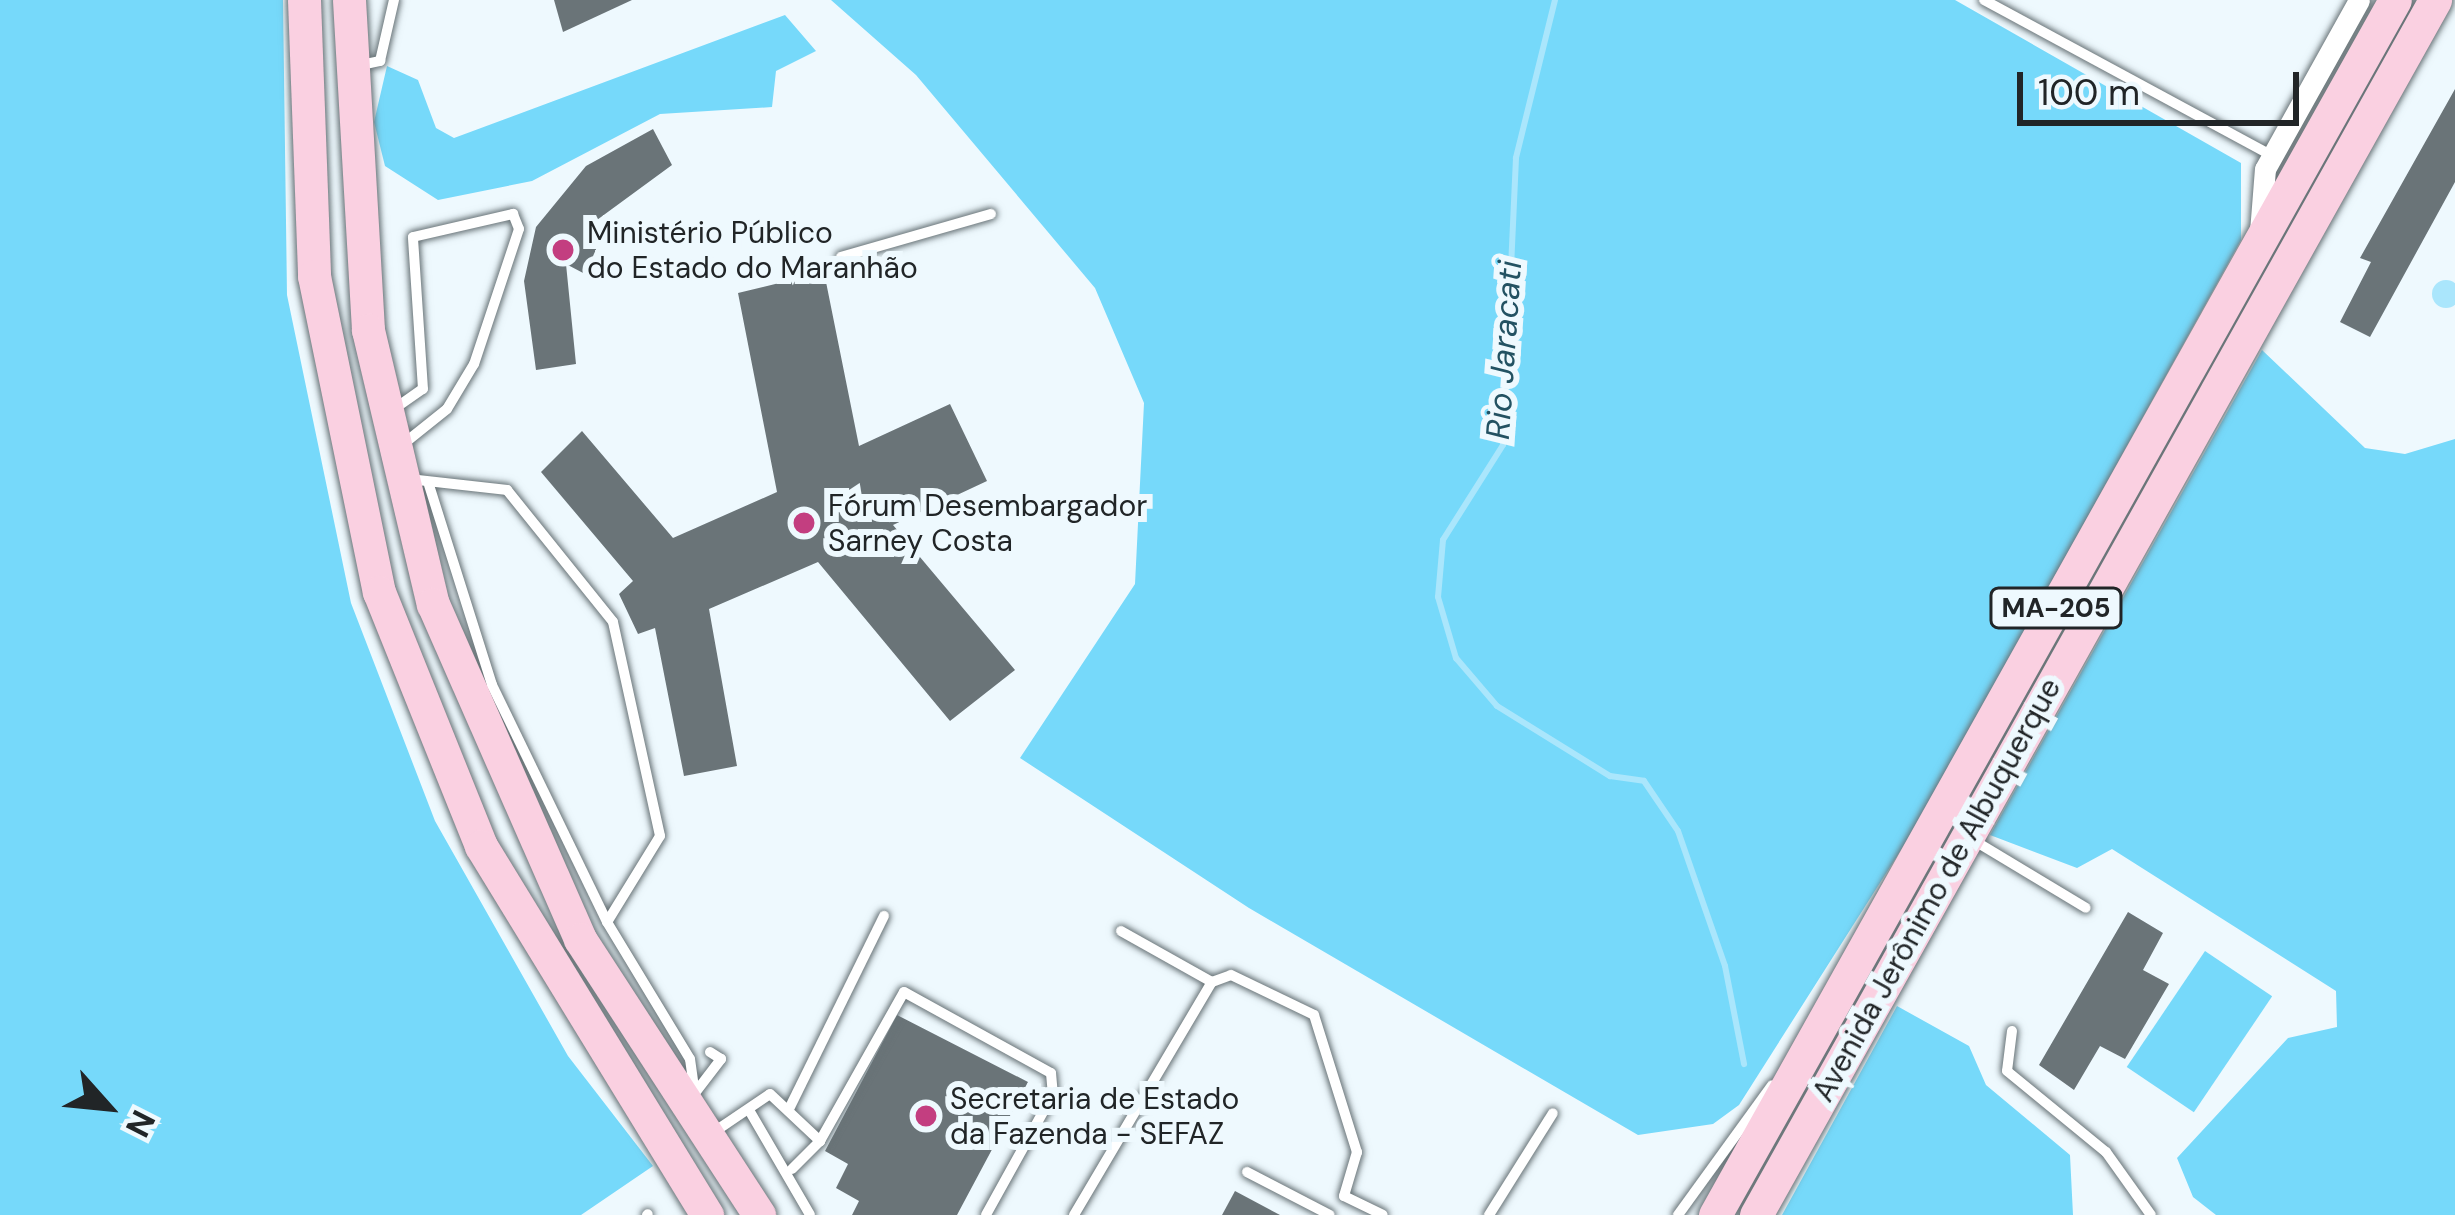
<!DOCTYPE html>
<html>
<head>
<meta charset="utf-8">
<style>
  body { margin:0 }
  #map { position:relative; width:2455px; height:1215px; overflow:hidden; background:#eef9fe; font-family:"DM Sans",sans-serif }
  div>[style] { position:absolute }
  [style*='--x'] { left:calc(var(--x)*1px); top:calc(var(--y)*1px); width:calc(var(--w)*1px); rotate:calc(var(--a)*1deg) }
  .green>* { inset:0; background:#76d9fa; transform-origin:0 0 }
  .water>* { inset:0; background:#aae6fc }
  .round { border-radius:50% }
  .stream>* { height:6px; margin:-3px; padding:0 3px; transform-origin:3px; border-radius:3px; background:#aae6fc }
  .building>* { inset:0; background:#6a7478 }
  .roads { filter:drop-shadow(0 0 3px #687377) drop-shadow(0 0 3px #687377) }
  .lane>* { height:10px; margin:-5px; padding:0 5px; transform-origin:5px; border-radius:5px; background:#fff }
  .street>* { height:21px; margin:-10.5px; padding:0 10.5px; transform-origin:10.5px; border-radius:10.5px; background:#fff }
  .primary>* { height:33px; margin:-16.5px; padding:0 16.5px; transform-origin:16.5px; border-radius:16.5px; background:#fad0e1 }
  .dots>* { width:33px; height:33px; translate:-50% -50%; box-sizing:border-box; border:6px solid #eef9fe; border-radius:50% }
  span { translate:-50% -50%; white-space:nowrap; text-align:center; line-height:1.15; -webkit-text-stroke:12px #eef9fe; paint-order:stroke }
  .shield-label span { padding:3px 9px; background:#eef9fe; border:3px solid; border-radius:9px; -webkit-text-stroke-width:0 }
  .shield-label { font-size:27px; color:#212527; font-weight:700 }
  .poi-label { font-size:30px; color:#212527 }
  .left { translate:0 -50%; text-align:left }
  .street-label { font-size:30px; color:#212527 }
  .water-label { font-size:33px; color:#235262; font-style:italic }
  .north { position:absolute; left:48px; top:1047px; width:120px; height:120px; -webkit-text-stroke:9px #eef9fe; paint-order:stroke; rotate:117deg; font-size:33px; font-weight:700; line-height:48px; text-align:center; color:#212527 }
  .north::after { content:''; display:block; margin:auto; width:42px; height:54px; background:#212527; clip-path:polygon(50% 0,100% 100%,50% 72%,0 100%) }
  .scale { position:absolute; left:2017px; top:72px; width:282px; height:54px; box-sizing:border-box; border:6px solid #212527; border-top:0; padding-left:15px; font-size:36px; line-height:42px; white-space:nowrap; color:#212527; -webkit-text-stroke:9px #eef9fe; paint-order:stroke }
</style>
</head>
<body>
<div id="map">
  <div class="green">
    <div style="clip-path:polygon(0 0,283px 0,287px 295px,351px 603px,435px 821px,568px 1056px,653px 1166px,581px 1215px,0 1215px)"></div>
    <div style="clip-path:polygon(831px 0,1955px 0,2241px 163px,2241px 240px,1918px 823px,1739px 1105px,1713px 1124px,1638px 1135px,1249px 908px,1020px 758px,1135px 584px,1144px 403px,1095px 288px,916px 75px)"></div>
    <div style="clip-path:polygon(785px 15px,816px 51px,776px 71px,772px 107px,660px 114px,532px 181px,438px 200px,385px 166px,374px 122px,387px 66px,418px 80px,436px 128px,454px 138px)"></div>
    <div style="clip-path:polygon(2262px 350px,2365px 448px,2405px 454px,2455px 439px,2455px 1215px,2216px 1215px,2193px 1197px,2177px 1158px,2288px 1038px,2337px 1027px,2336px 991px,2112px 849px,2077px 868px,1990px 835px)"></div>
    <div style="left:2205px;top:951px;width:81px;height:140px;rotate:34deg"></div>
    <div style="clip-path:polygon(1897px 1006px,1969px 1046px,1986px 1085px,2070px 1155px,2073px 1215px,1782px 1215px)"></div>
  </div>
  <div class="water">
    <div class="round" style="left:2432px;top:280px;width:28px;height:28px"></div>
  </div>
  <div class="stream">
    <div style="--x:1555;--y:0;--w:163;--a:103.9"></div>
    <div style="--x:1516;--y:158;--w:287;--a:92.6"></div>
    <div style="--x:1503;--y:445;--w:112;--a:122.3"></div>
    <div style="--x:1443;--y:540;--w:57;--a:95"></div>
    <div style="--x:1438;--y:597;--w:64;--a:73.6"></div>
    <div style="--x:1456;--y:658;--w:63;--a:49.5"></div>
    <div style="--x:1497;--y:706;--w:133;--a:31.8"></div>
    <div style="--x:1610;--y:776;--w:34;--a:8"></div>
    <div style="--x:1644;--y:781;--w:60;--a:55.8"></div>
    <div style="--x:1678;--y:831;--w:143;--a:70.8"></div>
    <div style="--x:1725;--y:966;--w:100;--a:79"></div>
  </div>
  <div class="building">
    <div style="clip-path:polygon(554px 0,632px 0,563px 32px)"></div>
    <div style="clip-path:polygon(2455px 89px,2455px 182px,2370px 337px,2340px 322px,2371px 262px,2360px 258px)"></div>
    <div style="clip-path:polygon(653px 129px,672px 165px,586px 228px,602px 236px,585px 274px,566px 264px,576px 364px,536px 370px,524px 281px,536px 227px,586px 166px)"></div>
    <div style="clip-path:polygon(824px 272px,859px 446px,950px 404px,987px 481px,893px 525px,1015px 670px,950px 721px,818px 562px,709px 609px,737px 766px,684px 776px,655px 628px,638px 634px,619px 594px,633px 581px,541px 472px,582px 431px,673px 538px,777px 492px,738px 293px)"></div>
    <div style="clip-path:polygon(2128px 912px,2163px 933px,2143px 970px,2169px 984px,2125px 1059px,2100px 1046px,2074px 1090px,2039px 1065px)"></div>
    <div style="clip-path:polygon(897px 1015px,1028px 1082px,957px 1215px,852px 1215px,859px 1201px,836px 1188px,848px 1164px,825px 1151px)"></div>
    <div style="clip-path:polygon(1235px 1191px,1280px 1215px,1222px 1215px)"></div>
  </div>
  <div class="roads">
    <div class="lane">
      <div style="--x:1984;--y:0;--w:326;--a:28.4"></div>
      <div style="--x:356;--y:66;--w:25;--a:-12"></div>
      <div style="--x:380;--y:61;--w:63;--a:-77.1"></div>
      <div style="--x:841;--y:257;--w:156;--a:-16"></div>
      <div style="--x:394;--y:409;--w:35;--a:-35"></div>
      <div style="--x:423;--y:389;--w:152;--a:-93.8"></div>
      <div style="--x:413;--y:237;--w:103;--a:-13"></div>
      <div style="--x:513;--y:214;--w:16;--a:68"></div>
      <div style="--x:519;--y:229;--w:142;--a:108.4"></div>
      <div style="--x:474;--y:364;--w:52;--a:121"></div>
      <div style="--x:447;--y:409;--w:58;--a:141.3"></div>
      <div style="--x:409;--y:479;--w:99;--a:6.4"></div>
      <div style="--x:507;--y:490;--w:169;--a:51.2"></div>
      <div style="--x:613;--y:622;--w:219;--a:77.6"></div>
      <div style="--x:660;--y:836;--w:101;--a:121.6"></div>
      <div style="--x:607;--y:922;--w:160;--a:58.8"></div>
      <div style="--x:690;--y:1059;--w:35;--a:82"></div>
      <div style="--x:429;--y:485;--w:210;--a:72.5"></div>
      <div style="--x:492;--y:685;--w:263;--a:64.1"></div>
      <div style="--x:1970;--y:838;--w:135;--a:31.1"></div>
      <div style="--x:1121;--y:931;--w:104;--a:29.3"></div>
      <div style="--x:2012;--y:1031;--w:40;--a:97.1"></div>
      <div style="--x:2007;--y:1071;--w:128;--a:39.3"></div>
      <div style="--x:2106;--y:1152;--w:77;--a:54.5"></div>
      <div style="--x:695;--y:1093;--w:43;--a:-52.6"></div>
      <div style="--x:721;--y:1059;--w:13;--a:-148"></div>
      <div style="--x:790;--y:1107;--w:213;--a:-63.8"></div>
      <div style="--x:749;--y:1110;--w:121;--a:59.8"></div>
      <div style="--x:711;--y:1134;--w:71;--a:-34.1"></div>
      <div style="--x:770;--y:1094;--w:69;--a:43.2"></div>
      <div style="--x:792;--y:1169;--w:40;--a:-45"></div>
      <div style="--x:820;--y:1141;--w:171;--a:-60.6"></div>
      <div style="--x:904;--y:992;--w:168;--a:28.9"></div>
      <div style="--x:1051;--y:1073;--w:21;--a:85"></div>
      <div style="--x:1053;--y:1094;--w:138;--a:119"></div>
      <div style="--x:1247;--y:1172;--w:93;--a:27.4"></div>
      <div style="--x:647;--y:1215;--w:1;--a:-45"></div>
      <div style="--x:1074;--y:1215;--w:271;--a:-59.4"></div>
      <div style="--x:1212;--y:982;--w:20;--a:-20"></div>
      <div style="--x:1231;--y:975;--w:92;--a:25.7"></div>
      <div style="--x:1314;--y:1015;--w:144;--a:72.6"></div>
      <div style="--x:1357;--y:1152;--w:46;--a:106.5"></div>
      <div style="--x:1344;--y:1196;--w:43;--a:26"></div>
      <div style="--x:1489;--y:1215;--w:120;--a:-57.9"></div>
      <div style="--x:1678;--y:1215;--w:160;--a:-54.1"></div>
    </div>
    <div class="street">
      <div style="--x:2260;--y:232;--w:63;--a:-85.5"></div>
      <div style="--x:2265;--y:169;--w:193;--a:-60.9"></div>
    </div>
    <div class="primary">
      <div style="--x:304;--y:0;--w:276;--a:87.9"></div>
      <div style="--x:314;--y:276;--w:323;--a:78.4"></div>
      <div style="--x:379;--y:592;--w:274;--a:68.1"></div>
      <div style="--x:481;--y:846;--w:433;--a:58.5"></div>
      <div style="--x:349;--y:0;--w:331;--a:86.7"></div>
      <div style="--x:368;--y:330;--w:282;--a:76.7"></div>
      <div style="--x:433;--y:604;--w:366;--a:66.3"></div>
      <div style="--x:580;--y:939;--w:329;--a:57"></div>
      <div style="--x:1715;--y:1215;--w:1392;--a:-60.77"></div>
      <div style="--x:1756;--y:1215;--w:1392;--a:-60.8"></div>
    </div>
  </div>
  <div class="dots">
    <div style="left:563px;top:250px;background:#c33e80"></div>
    <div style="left:804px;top:523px;background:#c33e80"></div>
    <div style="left:926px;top:1116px;background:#c33e80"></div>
  </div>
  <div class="shield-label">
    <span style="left:2056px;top:608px">MA-205</span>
  </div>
  <div class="poi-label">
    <span class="left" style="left:587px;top:250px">Ministério Público<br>do Estado do Maranhão</span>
    <span class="left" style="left:828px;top:523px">Fórum Desembargador<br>Sarney Costa</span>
    <span class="left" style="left:950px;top:1116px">Secretaria de Estado<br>da Fazenda - SEFAZ</span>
  </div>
  <div class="street-label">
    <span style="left:1937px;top:890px;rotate:-61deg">Avenida Jerônimo de Albuquerque</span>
  </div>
  <div class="water-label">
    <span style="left:1504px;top:350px;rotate:-86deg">Rio Jaracati</span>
  </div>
  <div class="north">N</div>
  <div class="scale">100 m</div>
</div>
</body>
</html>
